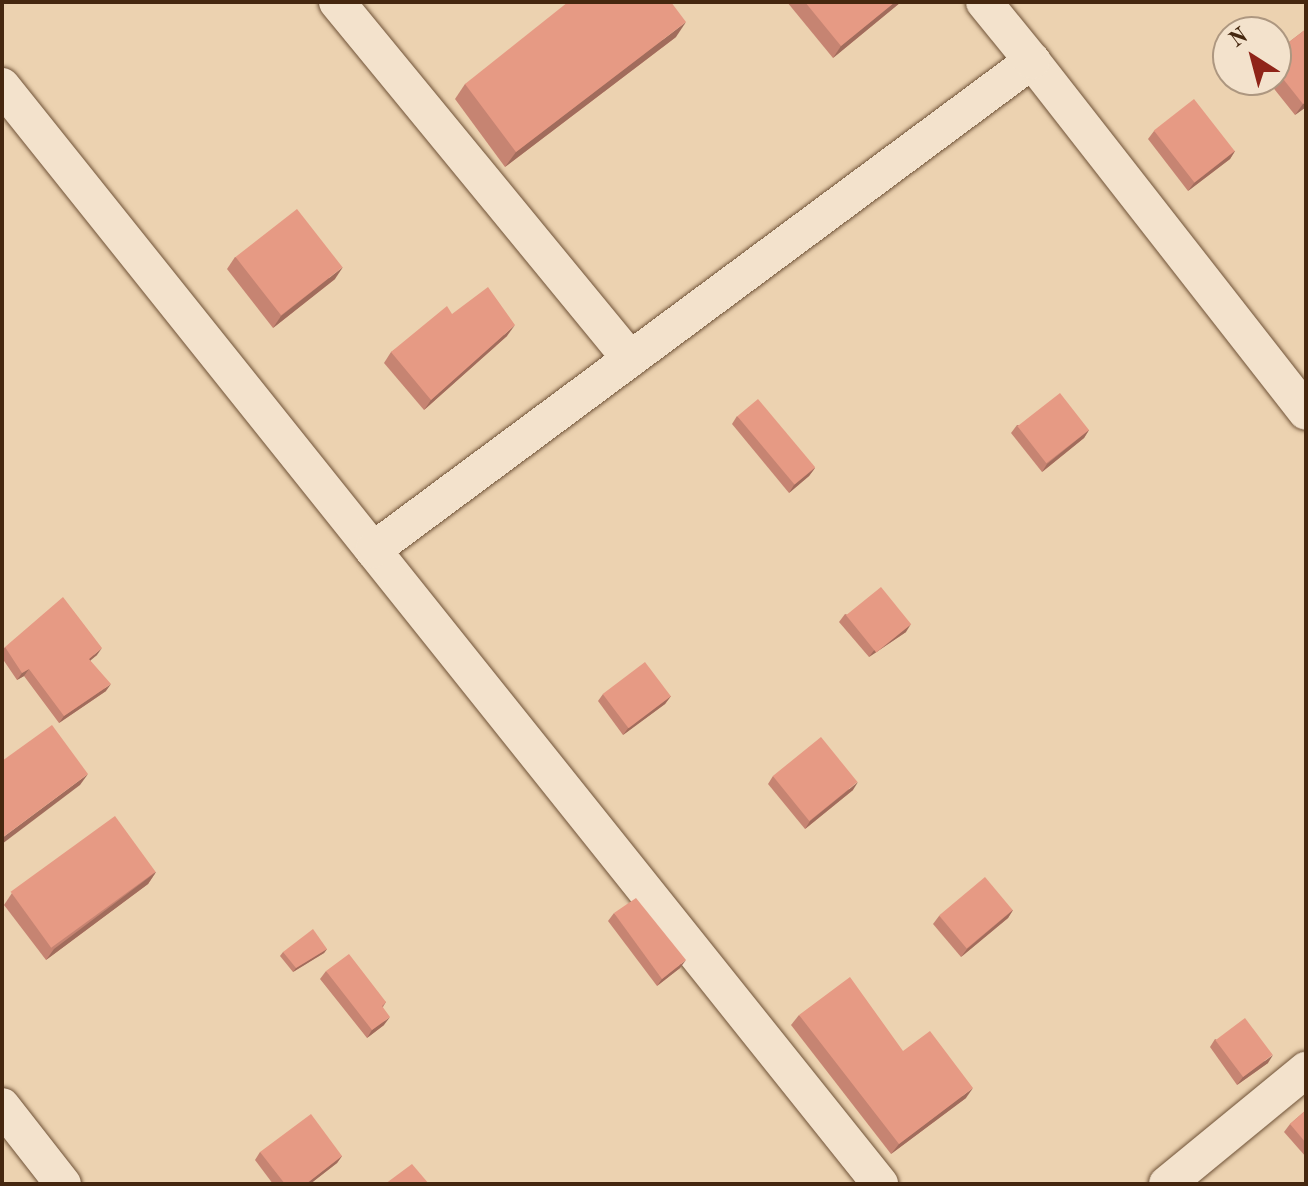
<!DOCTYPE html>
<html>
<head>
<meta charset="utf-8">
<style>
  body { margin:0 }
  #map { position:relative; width:1308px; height:1186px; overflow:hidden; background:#ecd2b0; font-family:"Old Standard TT",serif }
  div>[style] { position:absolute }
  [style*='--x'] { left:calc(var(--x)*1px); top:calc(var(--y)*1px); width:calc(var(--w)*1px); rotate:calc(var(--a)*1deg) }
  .roads { filter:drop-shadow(0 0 2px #6f5237) drop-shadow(0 0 2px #6f5237) }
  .minor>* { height:36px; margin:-18px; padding:0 18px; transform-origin:18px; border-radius:18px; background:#f3e2cc }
  .wall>* { inset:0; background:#c68472 }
  .shaded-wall>* { inset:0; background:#a16c5c }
  .building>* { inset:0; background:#e69a84; transform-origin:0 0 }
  span { translate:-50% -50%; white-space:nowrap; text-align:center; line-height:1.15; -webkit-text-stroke:6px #f3e2cc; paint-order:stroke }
  .frame { position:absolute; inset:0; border:4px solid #45270f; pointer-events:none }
  .north { position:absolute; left:1212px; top:16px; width:80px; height:80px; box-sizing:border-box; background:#f3e2cc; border:2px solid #ad9780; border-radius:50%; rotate:324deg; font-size:22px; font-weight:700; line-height:32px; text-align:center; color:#45270f }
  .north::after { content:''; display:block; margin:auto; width:28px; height:36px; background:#8f2418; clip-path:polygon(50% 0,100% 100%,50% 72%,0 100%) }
</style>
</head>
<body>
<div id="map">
  <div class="roads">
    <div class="minor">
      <div style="--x:337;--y:2;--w:462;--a:50.6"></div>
      <div style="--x:1032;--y:61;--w:445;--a:52"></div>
      <div style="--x:2;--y:86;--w:1406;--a:51.35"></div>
      <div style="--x:373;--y:550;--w:821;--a:-36.58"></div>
      <div style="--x:1032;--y:61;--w:76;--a:-129.1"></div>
      <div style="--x:2;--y:1106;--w:99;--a:52"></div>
      <div style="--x:1167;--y:1184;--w:180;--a:-39.4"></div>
    </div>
  </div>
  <div class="wall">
    <div style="clip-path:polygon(787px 2px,901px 2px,833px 58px)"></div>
    <div style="clip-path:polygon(1306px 29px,1306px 107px,1295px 115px,1267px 80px,1276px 80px,1276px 52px)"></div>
    <div style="clip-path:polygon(676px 37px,505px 167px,455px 99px,465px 84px)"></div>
    <div style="clip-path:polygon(1154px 131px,1235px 151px,1230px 159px,1188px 191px,1148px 139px)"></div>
    <div style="clip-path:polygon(235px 257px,335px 279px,273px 328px,227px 269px)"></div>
    <div style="clip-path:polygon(452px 314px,507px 336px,424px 410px,384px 363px,391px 352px)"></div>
    <div style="clip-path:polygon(737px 416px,815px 468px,809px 476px,789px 493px,732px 424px)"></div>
    <div style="clip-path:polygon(1017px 425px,1089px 430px,1084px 438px,1042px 472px,1011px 433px)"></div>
    <div style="clip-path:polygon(845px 614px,906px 632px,869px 657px,839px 622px)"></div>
    <div style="clip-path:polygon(5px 647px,97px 655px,90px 660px,106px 691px,59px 723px,24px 676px,17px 680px,2px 658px,2px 651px)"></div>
    <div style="clip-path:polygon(603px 694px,671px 696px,665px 704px,623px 735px,598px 701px)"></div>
    <div style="clip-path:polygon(773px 776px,853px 790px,805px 829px,768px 784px)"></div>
    <div style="clip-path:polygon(156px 872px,148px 884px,46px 960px,4px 905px,12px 893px)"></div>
    <div style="clip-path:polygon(1013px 910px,1008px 918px,961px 957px,933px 924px,939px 916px)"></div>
    <div style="clip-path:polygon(614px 913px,680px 968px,657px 986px,608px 921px)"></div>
    <div style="clip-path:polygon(327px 949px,324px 953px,293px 972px,280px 956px,283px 952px)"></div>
    <div style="clip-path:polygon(326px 971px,386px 1002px,383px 1007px,384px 1025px,367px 1038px,320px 979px)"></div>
    <div style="clip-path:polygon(799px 1015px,966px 1098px,891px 1154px,791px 1025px)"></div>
    <div style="clip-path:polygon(1215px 1039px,1268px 1063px,1237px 1085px,1210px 1047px)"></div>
    <div style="clip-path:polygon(1306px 1110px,1306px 1157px,1284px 1132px,1290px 1124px)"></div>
    <div style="clip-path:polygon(260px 1152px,342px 1156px,337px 1163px,310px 1184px,273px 1184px,255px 1160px)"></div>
  </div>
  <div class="shaded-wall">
    <div style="clip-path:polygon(895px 2px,901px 2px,833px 58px,841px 46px)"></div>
    <div style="clip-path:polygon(686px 22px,676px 37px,505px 167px,516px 152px)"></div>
    <div style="clip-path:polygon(1306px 102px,1306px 107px,1295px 115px,1303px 104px)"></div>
    <div style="clip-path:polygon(1235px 151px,1230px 159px,1188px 191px,1194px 183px)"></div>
    <div style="clip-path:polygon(343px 267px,335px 279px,273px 328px,281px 316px)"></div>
    <div style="clip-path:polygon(515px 325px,507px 336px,424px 410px,431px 400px)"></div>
    <div style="clip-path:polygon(1089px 430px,1084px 438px,1042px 472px,1047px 464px)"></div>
    <div style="clip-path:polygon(815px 468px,809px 476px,789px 493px,794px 485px)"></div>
    <div style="clip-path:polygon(911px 624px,906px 632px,869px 657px,875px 649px)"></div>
    <div style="clip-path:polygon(102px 648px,97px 655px,84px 666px,89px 659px)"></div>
    <div style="clip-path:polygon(29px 669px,24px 676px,17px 680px,22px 673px)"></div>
    <div style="clip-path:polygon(111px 684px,106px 691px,59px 723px,64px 716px)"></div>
    <div style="clip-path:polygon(671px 696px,665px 704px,623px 735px,629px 727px)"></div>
    <div style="clip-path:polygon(88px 774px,80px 785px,2px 844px,2px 838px)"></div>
    <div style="clip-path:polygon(858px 782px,853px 790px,805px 829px,810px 821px)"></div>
    <div style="clip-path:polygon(156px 872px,148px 884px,46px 960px,54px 949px)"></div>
    <div style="clip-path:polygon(1013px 910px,1008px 918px,961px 957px,967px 949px)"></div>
    <div style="clip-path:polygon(327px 949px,324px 953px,293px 972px,296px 968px)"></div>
    <div style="clip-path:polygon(686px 960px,680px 968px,657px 986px,662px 979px)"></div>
    <div style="clip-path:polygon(390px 1017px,384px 1025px,367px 1038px,372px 1030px)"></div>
    <div style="clip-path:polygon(1273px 1055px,1268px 1063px,1237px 1085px,1243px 1077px)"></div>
    <div style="clip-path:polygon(973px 1088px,966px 1098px,891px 1154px,899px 1144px)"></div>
    <div style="clip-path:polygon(342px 1156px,337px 1163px,310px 1184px,306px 1184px)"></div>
  </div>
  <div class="building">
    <div style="clip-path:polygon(568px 2px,671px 2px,686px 22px,516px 152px,465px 84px)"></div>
    <div style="clip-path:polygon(805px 2px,895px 2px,841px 46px)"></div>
    <div style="clip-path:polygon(1306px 29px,1306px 102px,1303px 104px,1276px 70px,1276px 52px)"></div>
    <div style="left:1194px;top:99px;width:66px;height:51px;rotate:52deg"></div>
    <div style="left:297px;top:209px;width:74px;height:78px;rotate:52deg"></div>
    <div style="clip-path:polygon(488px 287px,515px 325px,431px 400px,391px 352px,447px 306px,452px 314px)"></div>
    <div style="left:1060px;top:393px;width:47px;height:54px;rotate:52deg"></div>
    <div style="left:758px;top:399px;width:89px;height:27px;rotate:50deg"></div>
    <div style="left:881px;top:587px;width:48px;height:45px;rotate:51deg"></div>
    <div style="clip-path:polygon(63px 597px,102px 648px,89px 659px,111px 684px,64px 716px,29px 669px,22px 673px,5px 647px)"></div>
    <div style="left:645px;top:662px;width:43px;height:53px;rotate:53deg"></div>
    <div style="clip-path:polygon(52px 725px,88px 774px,2px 838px,2px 761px)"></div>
    <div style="left:821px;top:737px;width:58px;height:62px;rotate:51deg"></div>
    <div style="left:115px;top:816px;width:69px;height:129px;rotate:54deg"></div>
    <div style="left:985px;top:877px;width:43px;height:60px;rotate:50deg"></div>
    <div style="clip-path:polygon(636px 898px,686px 960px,662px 979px,614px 913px)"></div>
    <div style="clip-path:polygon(313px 929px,327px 949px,296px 968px,283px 952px)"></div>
    <div style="clip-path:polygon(349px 954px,386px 1002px,382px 1006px,390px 1017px,372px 1030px,326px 971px)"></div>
    <div style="clip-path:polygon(850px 977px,903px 1051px,930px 1031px,973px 1088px,899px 1144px,799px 1015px)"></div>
    <div style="left:1245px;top:1018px;width:46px;height:37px;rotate:53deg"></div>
    <div style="clip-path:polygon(1306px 1110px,1306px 1143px,1290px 1124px)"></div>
    <div style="clip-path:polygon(311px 1114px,342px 1156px,306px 1184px,285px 1184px,260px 1152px)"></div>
    <div style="clip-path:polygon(412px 1164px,429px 1184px,385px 1184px)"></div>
  </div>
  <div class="frame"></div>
  <div class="north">N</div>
</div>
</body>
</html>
